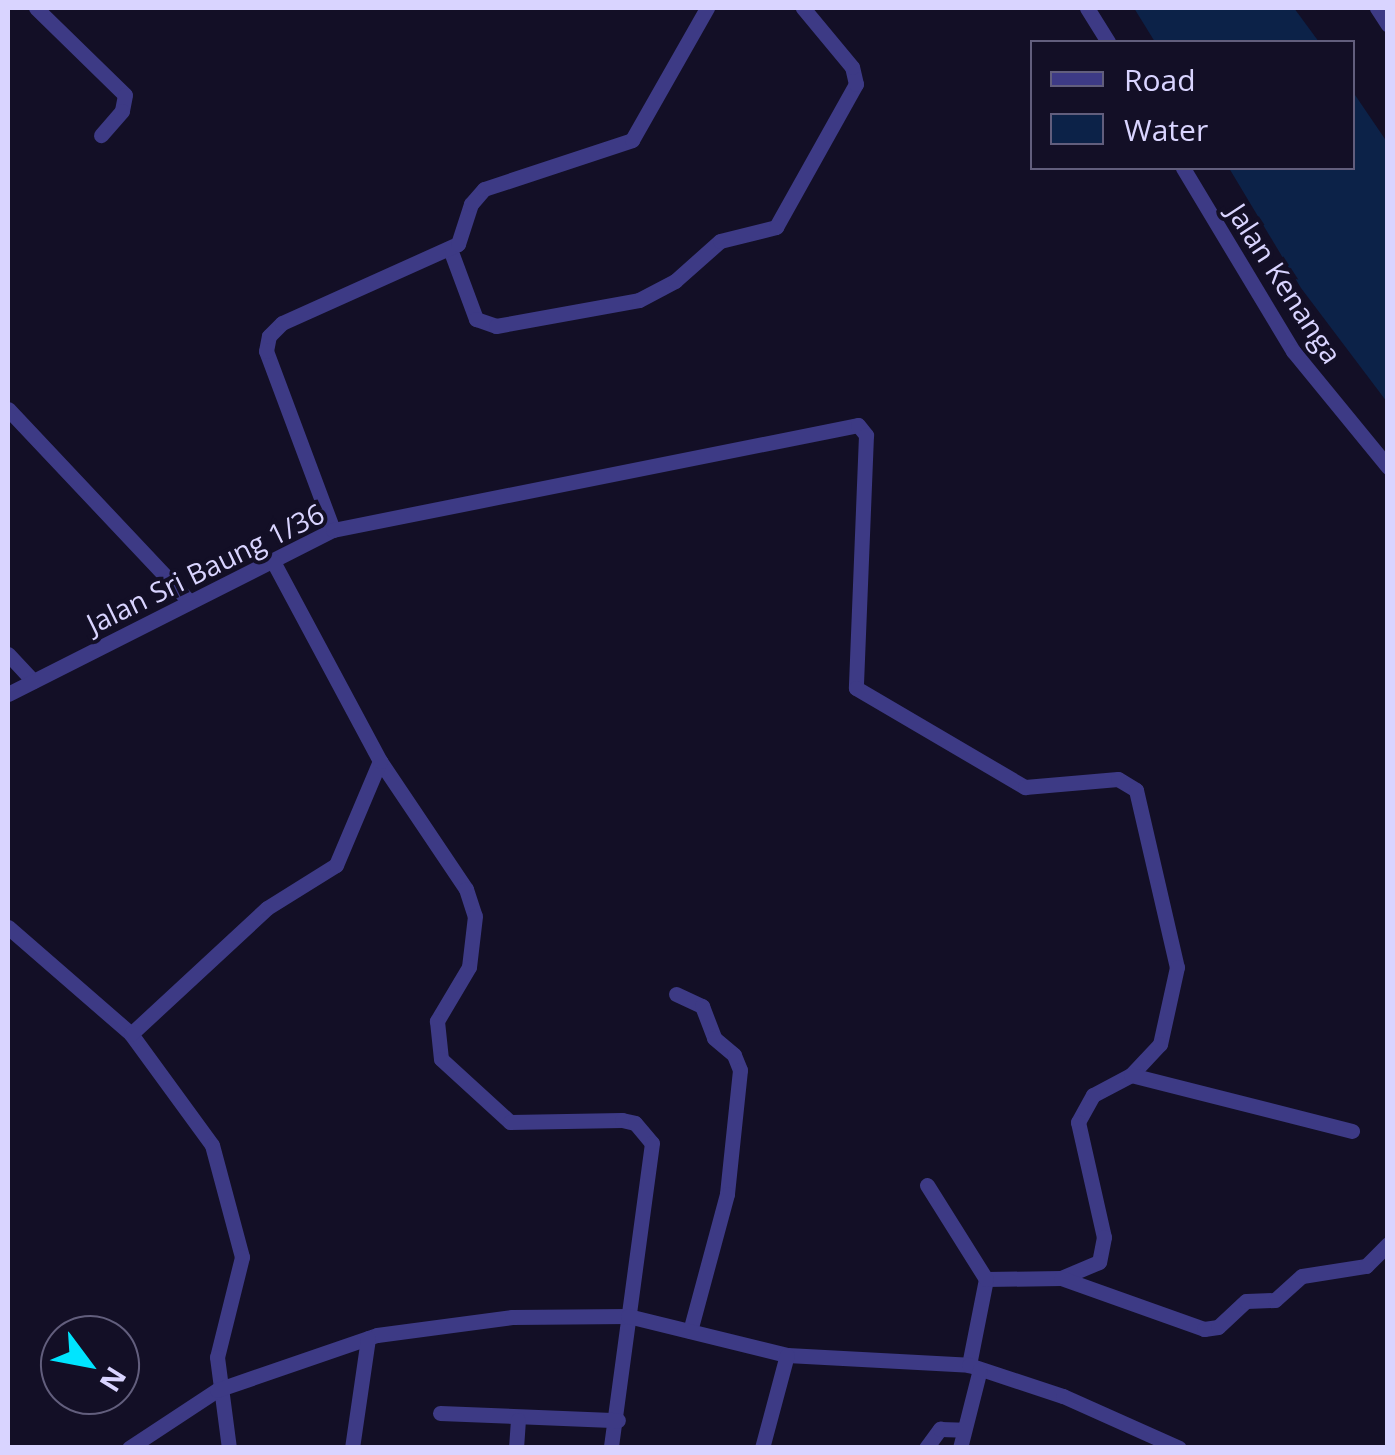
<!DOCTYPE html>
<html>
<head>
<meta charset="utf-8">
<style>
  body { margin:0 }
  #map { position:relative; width:1395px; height:1455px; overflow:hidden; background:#130f26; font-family:"Open Sans",sans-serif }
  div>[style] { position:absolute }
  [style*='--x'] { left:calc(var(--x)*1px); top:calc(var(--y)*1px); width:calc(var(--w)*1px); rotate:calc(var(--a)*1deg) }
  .water>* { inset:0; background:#0c2248 }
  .minor>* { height:15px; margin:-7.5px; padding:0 7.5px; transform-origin:7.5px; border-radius:7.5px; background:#3d3a85 }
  span { translate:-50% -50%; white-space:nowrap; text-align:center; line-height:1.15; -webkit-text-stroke:8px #130f26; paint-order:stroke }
  .street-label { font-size:28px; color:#d9d4ff }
  .frame { position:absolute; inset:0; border:10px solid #d9d4ff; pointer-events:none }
  .legend { position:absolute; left:1030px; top:40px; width:325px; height:130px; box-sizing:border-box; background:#130f26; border:2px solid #625e7d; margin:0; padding:12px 18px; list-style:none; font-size:30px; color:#d9d4ff }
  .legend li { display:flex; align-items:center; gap:20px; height:50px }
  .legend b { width:50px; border:2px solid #625e7d }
  .north { position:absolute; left:40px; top:1315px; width:100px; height:100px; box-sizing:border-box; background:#130f26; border:2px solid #625e7d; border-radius:50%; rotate:122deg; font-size:28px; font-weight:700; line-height:40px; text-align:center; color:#d9d4ff }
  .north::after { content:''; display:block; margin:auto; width:35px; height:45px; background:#00e5ff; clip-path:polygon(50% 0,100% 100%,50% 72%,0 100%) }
</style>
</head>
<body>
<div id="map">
  <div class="water">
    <div style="clip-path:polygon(1134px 8px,1294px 8px,1319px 42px,1155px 42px)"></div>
    <div style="clip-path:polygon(1353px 92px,1387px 142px,1387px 402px,1301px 288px,1229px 168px,1352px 168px)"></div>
  </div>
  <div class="minor">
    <div style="--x:36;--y:8;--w:124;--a:44.3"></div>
    <div style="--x:125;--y:95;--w:16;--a:101"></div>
    <div style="--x:122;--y:111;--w:32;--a:131"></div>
    <div style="--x:1087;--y:8;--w:40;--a:58"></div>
    <div style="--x:1377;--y:8;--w:20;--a:57"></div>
    <div style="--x:1183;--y:168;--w:214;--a:59"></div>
    <div style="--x:1293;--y:351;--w:150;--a:50.7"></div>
    <div style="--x:450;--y:249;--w:75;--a:69.6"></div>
    <div style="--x:476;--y:319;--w:21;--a:19"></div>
    <div style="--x:496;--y:326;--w:145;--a:-10.3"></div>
    <div style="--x:639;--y:300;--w:41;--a:-27.8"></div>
    <div style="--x:675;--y:281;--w:60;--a:-41.6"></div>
    <div style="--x:720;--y:241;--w:58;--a:-14"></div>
    <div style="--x:776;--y:227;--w:164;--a:-60.8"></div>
    <div style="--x:856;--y:84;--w:17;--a:-103"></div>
    <div style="--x:852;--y:67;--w:77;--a:-129.7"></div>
    <div style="--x:8;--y:409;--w:265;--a:46.7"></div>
    <div style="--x:333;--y:530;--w:191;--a:-110.5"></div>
    <div style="--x:266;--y:351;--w:15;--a:-79"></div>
    <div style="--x:269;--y:336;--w:18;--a:-45"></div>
    <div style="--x:282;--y:323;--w:193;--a:-24.2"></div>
    <div style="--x:458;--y:244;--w:42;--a:-72"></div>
    <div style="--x:471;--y:204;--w:20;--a:-49"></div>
    <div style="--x:484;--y:189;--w:156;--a:-18.3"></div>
    <div style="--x:632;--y:140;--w:152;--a:-60.4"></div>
    <div style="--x:8;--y:654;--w:37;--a:47"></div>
    <div style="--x:8;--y:694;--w:364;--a:-26.8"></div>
    <div style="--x:333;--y:530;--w:535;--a:-11.31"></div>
    <div style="--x:858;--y:425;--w:13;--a:51"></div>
    <div style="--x:866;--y:435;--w:253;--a:92.3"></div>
    <div style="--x:856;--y:688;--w:196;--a:30.4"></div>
    <div style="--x:1025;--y:787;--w:93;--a:-4.9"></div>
    <div style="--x:1118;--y:779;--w:21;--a:31"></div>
    <div style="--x:1136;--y:790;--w:182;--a:77"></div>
    <div style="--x:1177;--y:967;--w:79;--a:102.4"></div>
    <div style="--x:1160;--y:1044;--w:42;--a:133.1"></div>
    <div style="--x:1131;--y:1075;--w:43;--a:152.2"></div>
    <div style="--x:1093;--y:1095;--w:31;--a:119"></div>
    <div style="--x:1078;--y:1122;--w:118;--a:77.3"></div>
    <div style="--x:1104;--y:1237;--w:25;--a:101"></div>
    <div style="--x:1099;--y:1262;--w:41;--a:157.2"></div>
    <div style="--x:1061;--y:1278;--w:75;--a:179.2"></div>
    <div style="--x:986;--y:1279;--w:88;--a:101.2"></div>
    <div style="--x:380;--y:761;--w:154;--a:56.1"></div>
    <div style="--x:466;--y:889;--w:28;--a:72"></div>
    <div style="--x:475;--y:916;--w:51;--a:96.7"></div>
    <div style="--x:469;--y:967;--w:63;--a:120.7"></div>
    <div style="--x:437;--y:1021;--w:38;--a:84"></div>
    <div style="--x:441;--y:1059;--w:93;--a:42.4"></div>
    <div style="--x:510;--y:1122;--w:112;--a:-1"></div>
    <div style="--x:622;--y:1120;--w:13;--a:13"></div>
    <div style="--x:635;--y:1123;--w:26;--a:50"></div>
    <div style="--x:652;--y:1143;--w:308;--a:97.7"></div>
    <div style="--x:8;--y:927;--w:163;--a:41"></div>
    <div style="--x:131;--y:1034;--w:137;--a:53.9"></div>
    <div style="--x:212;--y:1145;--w:116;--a:75"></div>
    <div style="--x:242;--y:1257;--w:103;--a:104"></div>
    <div style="--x:217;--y:1357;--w:92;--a:82.5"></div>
    <div style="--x:676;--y:994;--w:29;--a:25"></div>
    <div style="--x:702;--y:1006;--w:34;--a:69"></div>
    <div style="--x:714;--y:1038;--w:26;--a:40"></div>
    <div style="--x:734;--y:1055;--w:16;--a:68"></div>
    <div style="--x:740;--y:1070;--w:125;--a:96"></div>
    <div style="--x:727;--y:1194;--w:142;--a:105.1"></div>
    <div style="--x:131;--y:1034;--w:185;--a:-42.8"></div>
    <div style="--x:267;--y:908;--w:81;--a:-31.9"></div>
    <div style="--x:336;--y:865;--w:113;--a:-67.1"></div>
    <div style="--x:380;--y:761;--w:228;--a:-118.2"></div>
    <div style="--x:1131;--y:1075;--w:228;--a:14.2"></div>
    <div style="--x:927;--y:1185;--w:111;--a:57.9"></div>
    <div style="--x:1061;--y:1278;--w:152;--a:19.6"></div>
    <div style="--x:1204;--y:1329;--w:14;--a:-8"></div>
    <div style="--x:1218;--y:1327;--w:38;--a:-43"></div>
    <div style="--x:1246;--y:1301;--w:29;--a:-2"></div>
    <div style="--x:1275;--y:1300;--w:36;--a:-42"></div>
    <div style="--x:1302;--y:1276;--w:65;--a:-8.9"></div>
    <div style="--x:1366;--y:1266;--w:31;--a:-45"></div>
    <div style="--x:440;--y:1413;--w:178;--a:2.3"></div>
    <div style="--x:129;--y:1448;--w:105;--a:-33.4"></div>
    <div style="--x:217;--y:1390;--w:169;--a:-19"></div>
    <div style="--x:377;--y:1335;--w:136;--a:-7.6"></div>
    <div style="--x:512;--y:1317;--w:116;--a:-0.5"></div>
    <div style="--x:628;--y:1316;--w:164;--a:13.8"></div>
    <div style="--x:787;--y:1355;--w:182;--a:3.1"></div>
    <div style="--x:969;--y:1365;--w:99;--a:18.3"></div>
    <div style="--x:1063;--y:1396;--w:127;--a:24.1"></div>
    <div style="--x:352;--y:1448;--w:111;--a:-81.7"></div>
    <div style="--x:516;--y:1448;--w:28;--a:-86"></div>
    <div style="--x:762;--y:1448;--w:96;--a:-75"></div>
    <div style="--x:926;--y:1448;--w:24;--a:-54"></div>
    <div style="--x:940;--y:1429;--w:24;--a:2"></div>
    <div style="--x:960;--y:1448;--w:81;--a:-75.8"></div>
  </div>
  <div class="street-label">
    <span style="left:1285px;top:283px;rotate:57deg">Jalan Kenanga</span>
    <span style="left:205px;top:568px;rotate:-26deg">Jalan Sri Baung 1/36</span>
  </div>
  <div class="frame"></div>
  <ul class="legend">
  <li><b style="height:12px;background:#3d3a85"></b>Road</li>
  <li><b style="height:28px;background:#0c2248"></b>Water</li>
  </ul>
  <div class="north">N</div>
</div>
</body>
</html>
